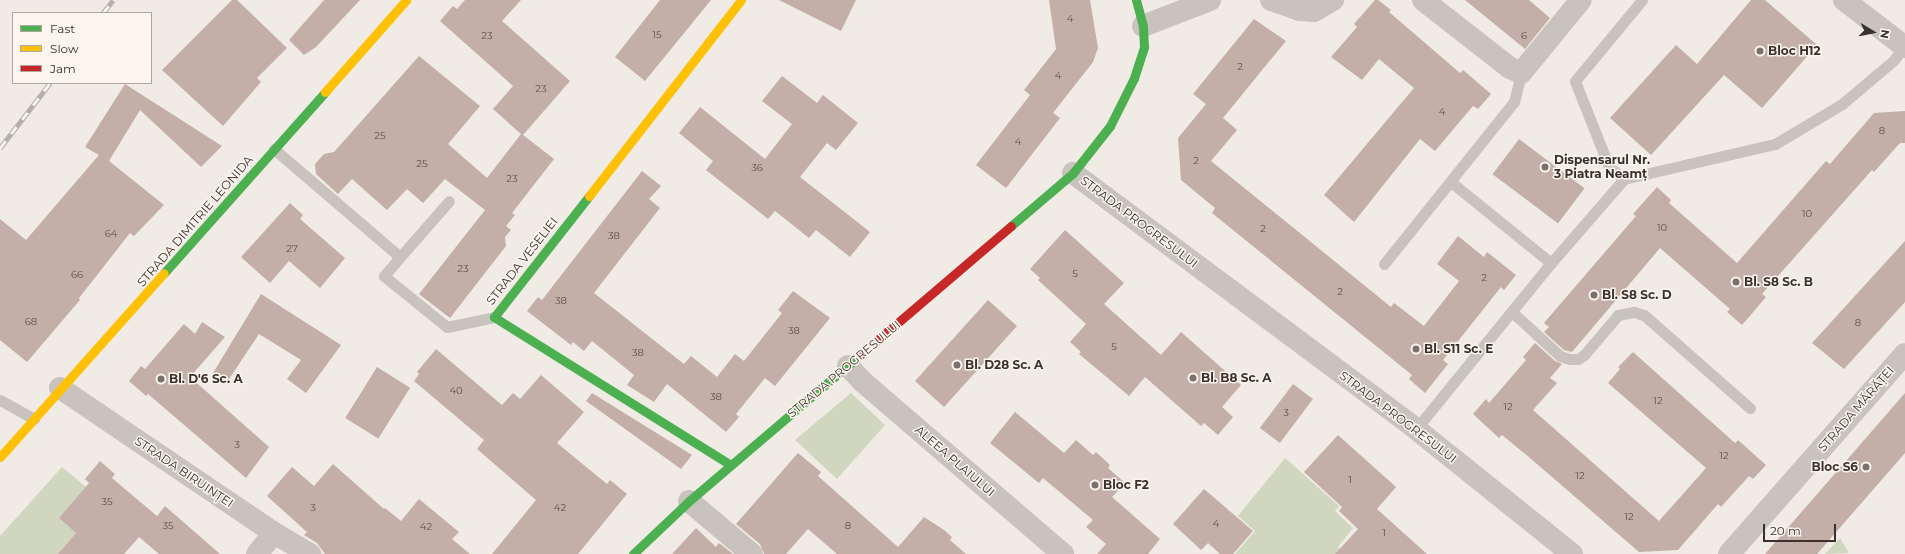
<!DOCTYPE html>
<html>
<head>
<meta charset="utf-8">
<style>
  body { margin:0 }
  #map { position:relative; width:1905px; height:554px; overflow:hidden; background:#f0ebe5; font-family:Montserrat,sans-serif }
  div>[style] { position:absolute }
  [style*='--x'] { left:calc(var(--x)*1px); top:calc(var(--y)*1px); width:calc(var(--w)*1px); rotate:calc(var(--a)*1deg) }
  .green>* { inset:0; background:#d1d6bf }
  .building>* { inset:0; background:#c3afa7; transform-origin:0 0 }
  .lane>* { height:11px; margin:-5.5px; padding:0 5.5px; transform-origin:5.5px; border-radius:5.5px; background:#c9c3be }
  .street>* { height:22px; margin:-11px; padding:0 11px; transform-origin:11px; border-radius:11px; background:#c9c3be }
  .fast>* { height:9px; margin:-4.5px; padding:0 4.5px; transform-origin:4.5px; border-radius:4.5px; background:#4caf50 }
  .slow>* { height:9px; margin:-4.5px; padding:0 4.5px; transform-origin:4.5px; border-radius:4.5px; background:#ffc107 }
  .jam>* { height:9px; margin:-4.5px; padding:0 4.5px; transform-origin:4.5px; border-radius:4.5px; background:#c62828 }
  .rail>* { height:4.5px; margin-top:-2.25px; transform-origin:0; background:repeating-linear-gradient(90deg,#fbf5ee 0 9px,#b1aca8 0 18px); box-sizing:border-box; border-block:1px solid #b1aca8 }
  .dots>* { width:11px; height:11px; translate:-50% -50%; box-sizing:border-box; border:2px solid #fbf5ee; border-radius:50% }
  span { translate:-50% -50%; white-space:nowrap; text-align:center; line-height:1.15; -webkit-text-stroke:3px #fbf5ee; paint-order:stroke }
  .number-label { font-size:10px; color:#5d504a }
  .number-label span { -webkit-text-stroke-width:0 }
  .poi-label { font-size:12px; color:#3b302b; font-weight:700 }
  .left { translate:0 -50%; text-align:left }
  .right { translate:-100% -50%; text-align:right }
  .street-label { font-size:12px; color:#3b302b }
  .legend { position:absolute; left:12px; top:12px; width:140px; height:72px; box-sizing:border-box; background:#fbf5ee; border:1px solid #aea6a0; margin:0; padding:5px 7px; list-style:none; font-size:12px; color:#3b302b }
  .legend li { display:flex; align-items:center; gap:8px; height:20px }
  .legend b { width:20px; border:1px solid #aea6a0 }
  .north { position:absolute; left:1853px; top:12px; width:40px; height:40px; -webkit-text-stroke:3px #fbf5ee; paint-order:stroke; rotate:100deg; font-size:11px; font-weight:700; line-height:16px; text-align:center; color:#3b302b }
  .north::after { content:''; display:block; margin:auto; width:14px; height:18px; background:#3b302b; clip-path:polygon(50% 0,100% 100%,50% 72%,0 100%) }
  .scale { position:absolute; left:1763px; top:524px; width:73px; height:18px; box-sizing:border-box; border:2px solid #3b302b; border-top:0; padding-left:5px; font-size:12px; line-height:14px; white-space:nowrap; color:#3b302b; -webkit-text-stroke:3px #fbf5ee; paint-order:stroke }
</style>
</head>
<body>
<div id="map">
  <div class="green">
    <div style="clip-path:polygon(851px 393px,885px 425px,837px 479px,795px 440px)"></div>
    <div style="clip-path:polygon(1285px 458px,1339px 506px,1335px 511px,1353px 528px,1338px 547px,1345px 554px,1235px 554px,1255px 531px,1238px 516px)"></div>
    <div style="clip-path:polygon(62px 467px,86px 487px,59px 518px,76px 533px,58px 554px,0 554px,0 536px)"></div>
    <div style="clip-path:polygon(1840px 538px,1849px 553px,1825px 554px)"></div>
  </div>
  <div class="building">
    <div style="clip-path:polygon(232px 0,237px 0,287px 48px,257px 78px,261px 82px,223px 126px,162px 70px)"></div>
    <div style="clip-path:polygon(324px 0,360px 0,316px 47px,304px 55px,289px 40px)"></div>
    <div style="clip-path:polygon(465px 0,521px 0,502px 21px,570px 81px,523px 135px,554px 159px,512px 213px,515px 215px,506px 226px,511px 230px,505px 237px,506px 246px,450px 318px,419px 294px,485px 210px,445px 179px,423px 203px,407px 189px,387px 210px,352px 179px,338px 194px,316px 174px,315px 164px,324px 154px,334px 152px,419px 56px,480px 106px,448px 144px,487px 178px,521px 134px,493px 109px,513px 86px,440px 21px,453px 6px,457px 9px)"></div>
    <div style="clip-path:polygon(660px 0,711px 0,645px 81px,615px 57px)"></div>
    <div style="clip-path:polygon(779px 0,856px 0,841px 31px)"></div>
    <div style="clip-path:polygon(1049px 0,1090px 0,1098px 48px,1093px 62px,1053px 113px,1060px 118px,1006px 188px,976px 165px,1030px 95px,1024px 90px,1056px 49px)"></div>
    <div style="clip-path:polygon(1375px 0,1378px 0,1391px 10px,1389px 12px,1460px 73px,1463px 70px,1491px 94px,1478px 109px,1473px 106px,1435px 151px,1420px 139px,1354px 222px,1324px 195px,1414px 88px,1379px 59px,1362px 80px,1331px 57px,1357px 27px,1354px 24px)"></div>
    <div style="clip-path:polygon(1465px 0,1529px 0,1550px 18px,1525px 49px)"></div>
    <div style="clip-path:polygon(1751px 0,1765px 0,1817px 45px,1762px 108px,1724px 75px,1651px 155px,1610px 118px,1676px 45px,1697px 64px)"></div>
    <div style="clip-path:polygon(1254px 19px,1286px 41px,1223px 118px,1237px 130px,1211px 161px,1391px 307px,1394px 303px,1424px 326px,1459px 281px,1437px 264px,1458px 236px,1484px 257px,1487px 252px,1516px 275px,1504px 290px,1501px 287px,1443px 360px,1448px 364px,1425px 393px,1409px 379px,1412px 375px,1212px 213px,1215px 208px,1181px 180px,1178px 138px,1206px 104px,1193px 94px)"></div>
    <div style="clip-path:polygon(782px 76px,817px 103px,823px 95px,858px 123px,836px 150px,827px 143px,800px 177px,870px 232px,850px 257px,816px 230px,809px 238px,775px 211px,768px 219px,706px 170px,713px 161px,679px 133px,700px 107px,765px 159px,792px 124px,762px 101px)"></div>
    <div style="clip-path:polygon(125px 84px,222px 146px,201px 167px,140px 110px,109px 161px,164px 205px,134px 236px,130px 233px,79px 298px,80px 300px,27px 362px,0 340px,0 219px,26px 240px,99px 155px,85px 147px)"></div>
    <div style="clip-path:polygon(1905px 111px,1905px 143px,1900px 143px,1874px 172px,1872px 170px,1762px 294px,1766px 297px,1742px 325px,1727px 312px,1730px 309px,1660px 248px,1572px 352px,1564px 350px,1544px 332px,1549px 327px,1544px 323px,1636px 216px,1633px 214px,1657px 187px,1671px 200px,1669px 203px,1737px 263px,1826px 161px,1830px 164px,1874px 113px)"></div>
    <div style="left:1519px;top:139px;width:82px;height:44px;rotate:37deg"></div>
    <div style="clip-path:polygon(642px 171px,661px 186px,649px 199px,660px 208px,594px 293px,684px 364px,691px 356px,717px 377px,735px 354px,744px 361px,782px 313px,778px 310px,793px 291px,830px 318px,775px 386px,765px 378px,736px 414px,739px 417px,726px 432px,667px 384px,654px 402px,627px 385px,634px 375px,592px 341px,584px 351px,573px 342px,571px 345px,527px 311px,538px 297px,542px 300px)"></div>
    <div style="clip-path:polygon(290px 203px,303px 215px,300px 219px,345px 258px,320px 288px,289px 261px,270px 283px,241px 257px)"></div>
    <div style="clip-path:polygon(1065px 230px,1124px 283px,1104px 304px,1161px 355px,1181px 332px,1241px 385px,1222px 407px,1233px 417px,1218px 435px,1204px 423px,1201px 426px,1145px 377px,1129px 396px,1079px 354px,1081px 352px,1070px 342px,1086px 324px,1038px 280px,1040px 278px,1030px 269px)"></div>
    <div style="clip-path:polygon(1905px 241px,1905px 302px,1844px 369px,1812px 343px)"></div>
    <div style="clip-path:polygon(261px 294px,341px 345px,306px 393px,287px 379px,301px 360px,259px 334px,227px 382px,213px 373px)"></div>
    <div style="left:988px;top:300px;width:39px;height:109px;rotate:42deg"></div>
    <div style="clip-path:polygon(202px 322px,225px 337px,190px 377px,269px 447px,246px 478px,148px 394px,146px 396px,129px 381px,141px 366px,145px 369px,184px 324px,195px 334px)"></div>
    <div style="clip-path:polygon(1535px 343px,1555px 361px,1562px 364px,1550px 378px,1557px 383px,1533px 410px,1659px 521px,1706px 468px,1608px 383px,1620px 369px,1618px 367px,1633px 352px,1735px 443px,1738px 440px,1766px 465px,1753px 479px,1749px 476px,1721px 507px,1718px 504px,1678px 550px,1639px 552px,1530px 458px,1502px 435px,1499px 438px,1473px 414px,1486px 399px,1489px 403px,1526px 360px,1523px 357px)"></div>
    <div style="clip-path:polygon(436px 349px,502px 405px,513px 393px,520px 399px,541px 375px,584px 412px,557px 443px,607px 484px,610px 480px,627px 494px,578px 554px,492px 554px,536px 500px,477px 449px,484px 440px,414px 381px,419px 374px,417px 372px)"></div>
    <div style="left:377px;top:367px;width:39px;height:60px;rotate:32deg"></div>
    <div style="left:1293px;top:384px;width:25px;height:55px;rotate:37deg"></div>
    <div style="clip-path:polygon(592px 393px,692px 455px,681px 469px,586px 401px)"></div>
    <div style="clip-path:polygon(1905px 393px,1905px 453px,1817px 554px,1765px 554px)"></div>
    <div style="clip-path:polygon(1015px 412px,1064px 453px,1076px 440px,1093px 455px,1096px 452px,1110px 465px,1108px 468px,1125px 483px,1112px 497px,1160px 539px,1148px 554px,1097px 554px,1106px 544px,1086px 527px,1093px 520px,1043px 478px,1039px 483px,990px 443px)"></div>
    <div style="clip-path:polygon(1338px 435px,1396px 487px,1377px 509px,1427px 554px,1335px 554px,1358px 529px,1339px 511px,1342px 507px,1304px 472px)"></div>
    <div style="clip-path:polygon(798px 453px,821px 472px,818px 476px,898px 547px,924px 517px,944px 530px,952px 537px,950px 540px,966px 554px,837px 554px,808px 529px,786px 554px,764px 554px,760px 544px,736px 524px)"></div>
    <div style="clip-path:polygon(100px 461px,115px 474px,112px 478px,157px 516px,165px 506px,220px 554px,159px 554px,139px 537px,124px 554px,58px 554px,76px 533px,59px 518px,89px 483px,85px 479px)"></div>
    <div style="clip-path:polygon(333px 464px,384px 509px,385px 508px,401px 521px,419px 499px,459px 532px,452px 539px,470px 554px,325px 554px,317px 543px,304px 535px,307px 532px,267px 496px,292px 467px,314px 486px)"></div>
    <div style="clip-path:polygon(1204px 489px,1253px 531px,1233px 554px,1220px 554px,1208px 543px,1201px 550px,1173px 524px)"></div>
    <div style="clip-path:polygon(696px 528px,716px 547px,719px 543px,733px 554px,672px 554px)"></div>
  </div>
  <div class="lane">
    <div style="--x:274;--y:149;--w:166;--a:40.6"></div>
    <div style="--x:400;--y:257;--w:74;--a:-48.8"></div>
    <div style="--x:1624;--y:179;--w:19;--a:-141"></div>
    <div style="--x:1609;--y:167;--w:92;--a:-111.6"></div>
    <div style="--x:1575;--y:81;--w:105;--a:-50.4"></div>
    <div style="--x:1451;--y:182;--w:129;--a:39"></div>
    <div style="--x:1551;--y:263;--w:111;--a:-49"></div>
    <div style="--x:1624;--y:179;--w:155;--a:-13.1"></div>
    <div style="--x:1775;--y:144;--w:78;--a:-30.8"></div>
    <div style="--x:1842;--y:104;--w:68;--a:-40.2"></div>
    <div style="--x:1894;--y:60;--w:17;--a:-54"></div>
    <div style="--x:400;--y:257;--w:25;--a:130"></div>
    <div style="--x:384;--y:276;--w:81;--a:39"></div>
    <div style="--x:447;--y:327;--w:48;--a:-12"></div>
    <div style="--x:1384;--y:264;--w:208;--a:-51.3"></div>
    <div style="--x:1514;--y:102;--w:30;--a:-76"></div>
    <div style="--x:1512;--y:312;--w:65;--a:42.5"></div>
    <div style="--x:1560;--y:356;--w:10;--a:17"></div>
    <div style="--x:1570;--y:359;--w:8;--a:0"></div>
    <div style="--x:1578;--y:359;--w:7;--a:-34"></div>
    <div style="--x:1584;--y:355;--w:52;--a:-49.6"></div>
    <div style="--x:1618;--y:315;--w:16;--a:-11"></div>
    <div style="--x:1634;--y:312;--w:10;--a:17"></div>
    <div style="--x:1644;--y:315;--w:141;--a:41.3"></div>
    <div style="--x:0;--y:400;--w:39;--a:29"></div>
    <div style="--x:1416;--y:429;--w:214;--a:-50.9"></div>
  </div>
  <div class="street">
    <div style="--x:1271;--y:0;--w:31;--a:19"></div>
    <div style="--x:1300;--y:10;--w:14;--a:4"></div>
    <div style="--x:1314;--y:11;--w:22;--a:-30"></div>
    <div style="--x:1423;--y:0;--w:110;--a:38"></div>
    <div style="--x:1510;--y:68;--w:12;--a:24"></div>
    <div style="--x:1521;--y:73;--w:94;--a:-50.6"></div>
    <div style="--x:1844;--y:0;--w:77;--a:37.6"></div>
    <div style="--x:1143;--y:26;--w:72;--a:-21.2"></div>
    <div style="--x:1073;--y:173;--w:428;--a:36.7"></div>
    <div style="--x:1416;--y:429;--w:200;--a:38.7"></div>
    <div style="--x:848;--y:366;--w:22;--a:47"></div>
    <div style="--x:863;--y:382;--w:264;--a:40.7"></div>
    <div style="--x:60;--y:388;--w:258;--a:34.1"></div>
    <div style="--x:274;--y:533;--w:42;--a:30.3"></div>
    <div style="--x:689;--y:501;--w:82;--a:40.1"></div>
    <div style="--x:257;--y:554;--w:27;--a:-51"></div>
    <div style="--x:1729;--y:554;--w:266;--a:-48.7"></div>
  </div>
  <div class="fast">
    <div style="--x:589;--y:196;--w:154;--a:128.1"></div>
    <div style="--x:494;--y:317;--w:279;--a:32"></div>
    <div style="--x:1011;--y:226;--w:82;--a:-40.5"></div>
    <div style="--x:1073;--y:173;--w:60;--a:-51.8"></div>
    <div style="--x:1110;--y:126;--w:54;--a:-63.4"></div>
    <div style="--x:1134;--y:78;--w:33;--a:-72"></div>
    <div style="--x:1144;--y:47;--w:21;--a:-93"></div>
    <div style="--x:1143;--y:26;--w:27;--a:-105"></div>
    <div style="--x:164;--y:273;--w:242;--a:-48.3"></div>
    <div style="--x:633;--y:554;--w:77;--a:-43.4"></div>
    <div style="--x:689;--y:501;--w:226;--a:-40.5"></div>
  </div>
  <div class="slow">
    <div style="--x:325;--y:92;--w:123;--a:-48.6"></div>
    <div style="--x:589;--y:196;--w:248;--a:-52.2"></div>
    <div style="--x:0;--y:457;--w:246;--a:-48.3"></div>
  </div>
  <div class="jam">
    <div style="--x:861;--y:354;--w:197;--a:-40.5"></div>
  </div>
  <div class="rail">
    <div style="--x:103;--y:13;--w:16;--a:-52"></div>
    <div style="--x:0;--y:148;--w:82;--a:-52.4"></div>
  </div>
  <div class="dots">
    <div style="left:1760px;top:51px;background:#7a716c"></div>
    <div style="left:1545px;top:167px;background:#7a716c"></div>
    <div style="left:1736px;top:282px;background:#7a716c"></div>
    <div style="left:1594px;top:295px;background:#7a716c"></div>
    <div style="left:1416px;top:349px;background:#7a716c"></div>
    <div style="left:957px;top:365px;background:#7a716c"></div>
    <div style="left:1193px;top:378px;background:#7a716c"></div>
    <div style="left:161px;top:379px;background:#7a716c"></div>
    <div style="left:1866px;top:467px;background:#7a716c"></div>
    <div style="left:1095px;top:485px;background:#7a716c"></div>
  </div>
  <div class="number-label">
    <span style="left:1070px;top:19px">4</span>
    <span style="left:657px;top:35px">15</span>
    <span style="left:487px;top:36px">23</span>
    <span style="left:1524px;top:36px">6</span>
    <span style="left:1240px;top:67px">2</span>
    <span style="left:1058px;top:76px">4</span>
    <span style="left:541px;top:89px">23</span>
    <span style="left:1442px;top:112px">4</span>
    <span style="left:1882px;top:131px">8</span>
    <span style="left:380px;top:136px">25</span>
    <span style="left:1018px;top:142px">4</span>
    <span style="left:1196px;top:161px">2</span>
    <span style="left:422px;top:164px">25</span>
    <span style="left:757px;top:168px">36</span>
    <span style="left:512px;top:179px">23</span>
    <span style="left:1807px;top:214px">10</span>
    <span style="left:1662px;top:228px">10</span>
    <span style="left:1263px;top:229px">2</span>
    <span style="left:111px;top:234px">64</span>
    <span style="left:614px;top:236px">38</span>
    <span style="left:292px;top:249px">27</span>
    <span style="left:463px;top:269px">23</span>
    <span style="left:1075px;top:274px">5</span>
    <span style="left:77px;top:275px">66</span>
    <span style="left:1484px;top:278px">2</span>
    <span style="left:1340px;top:292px">2</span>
    <span style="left:561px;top:301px">38</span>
    <span style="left:31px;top:322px">68</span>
    <span style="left:1858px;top:323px">8</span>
    <span style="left:794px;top:331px">38</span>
    <span style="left:1114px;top:347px">5</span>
    <span style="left:638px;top:353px">38</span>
    <span style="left:456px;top:391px">40</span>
    <span style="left:716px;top:397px">38</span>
    <span style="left:1658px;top:401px">12</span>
    <span style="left:1508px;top:407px">12</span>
    <span style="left:1286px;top:413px">3</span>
    <span style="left:237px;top:445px">3</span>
    <span style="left:1724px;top:456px">12</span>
    <span style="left:1580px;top:476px">12</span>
    <span style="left:1350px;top:480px">1</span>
    <span style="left:107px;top:502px">35</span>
    <span style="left:313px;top:508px">3</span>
    <span style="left:560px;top:508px">42</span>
    <span style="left:1629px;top:517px">12</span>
    <span style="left:1216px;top:524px">4</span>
    <span style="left:168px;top:526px">35</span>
    <span style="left:848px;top:526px">8</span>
    <span style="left:426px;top:527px">42</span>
    <span style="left:1384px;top:533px">1</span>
  </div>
  <div class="poi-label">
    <span class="left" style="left:1768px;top:51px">Bloc H12</span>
    <span class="left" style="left:1554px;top:167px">Dispensarul Nr.<br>3 Piatra Neamț</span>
    <span class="left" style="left:1744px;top:282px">Bl. S8 Sc. B</span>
    <span class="left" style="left:1602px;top:295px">Bl. S8 Sc. D</span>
    <span class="left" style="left:1424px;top:349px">Bl. S11 Sc. E</span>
    <span class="left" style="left:965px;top:365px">Bl. D28 Sc. A</span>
    <span class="left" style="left:1201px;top:378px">Bl. B8 Sc. A</span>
    <span class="left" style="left:169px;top:379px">Bl. D'6 Sc. A</span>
    <span class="right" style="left:1858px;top:467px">Bloc S6</span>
    <span class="left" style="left:1103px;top:485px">Bloc F2</span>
  </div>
  <div class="street-label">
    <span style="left:195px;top:221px;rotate:-49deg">STRADA DIMITRIE LEONIDA</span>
    <span style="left:1139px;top:222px;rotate:37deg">STRADA PROGRESULUI</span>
    <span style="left:522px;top:261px;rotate:-52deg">STRADA VESELIEI</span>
    <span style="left:844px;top:369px;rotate:-40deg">STRADA PROGRESULUI</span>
    <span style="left:1856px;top:409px;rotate:-49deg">STRADA MĂRĂȚEI</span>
    <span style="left:1398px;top:417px;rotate:37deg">STRADA PROGRESULUI</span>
    <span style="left:955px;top:461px;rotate:41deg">ALEEA PLAIULUI</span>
    <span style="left:184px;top:472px;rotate:34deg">STRADA BIRUINȚEI</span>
  </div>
  <ul class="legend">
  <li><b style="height:5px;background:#4caf50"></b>Fast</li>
  <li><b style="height:5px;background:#ffc107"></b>Slow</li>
  <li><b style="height:5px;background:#c62828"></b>Jam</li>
  </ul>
  <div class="north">N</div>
  <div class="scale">20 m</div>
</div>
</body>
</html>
